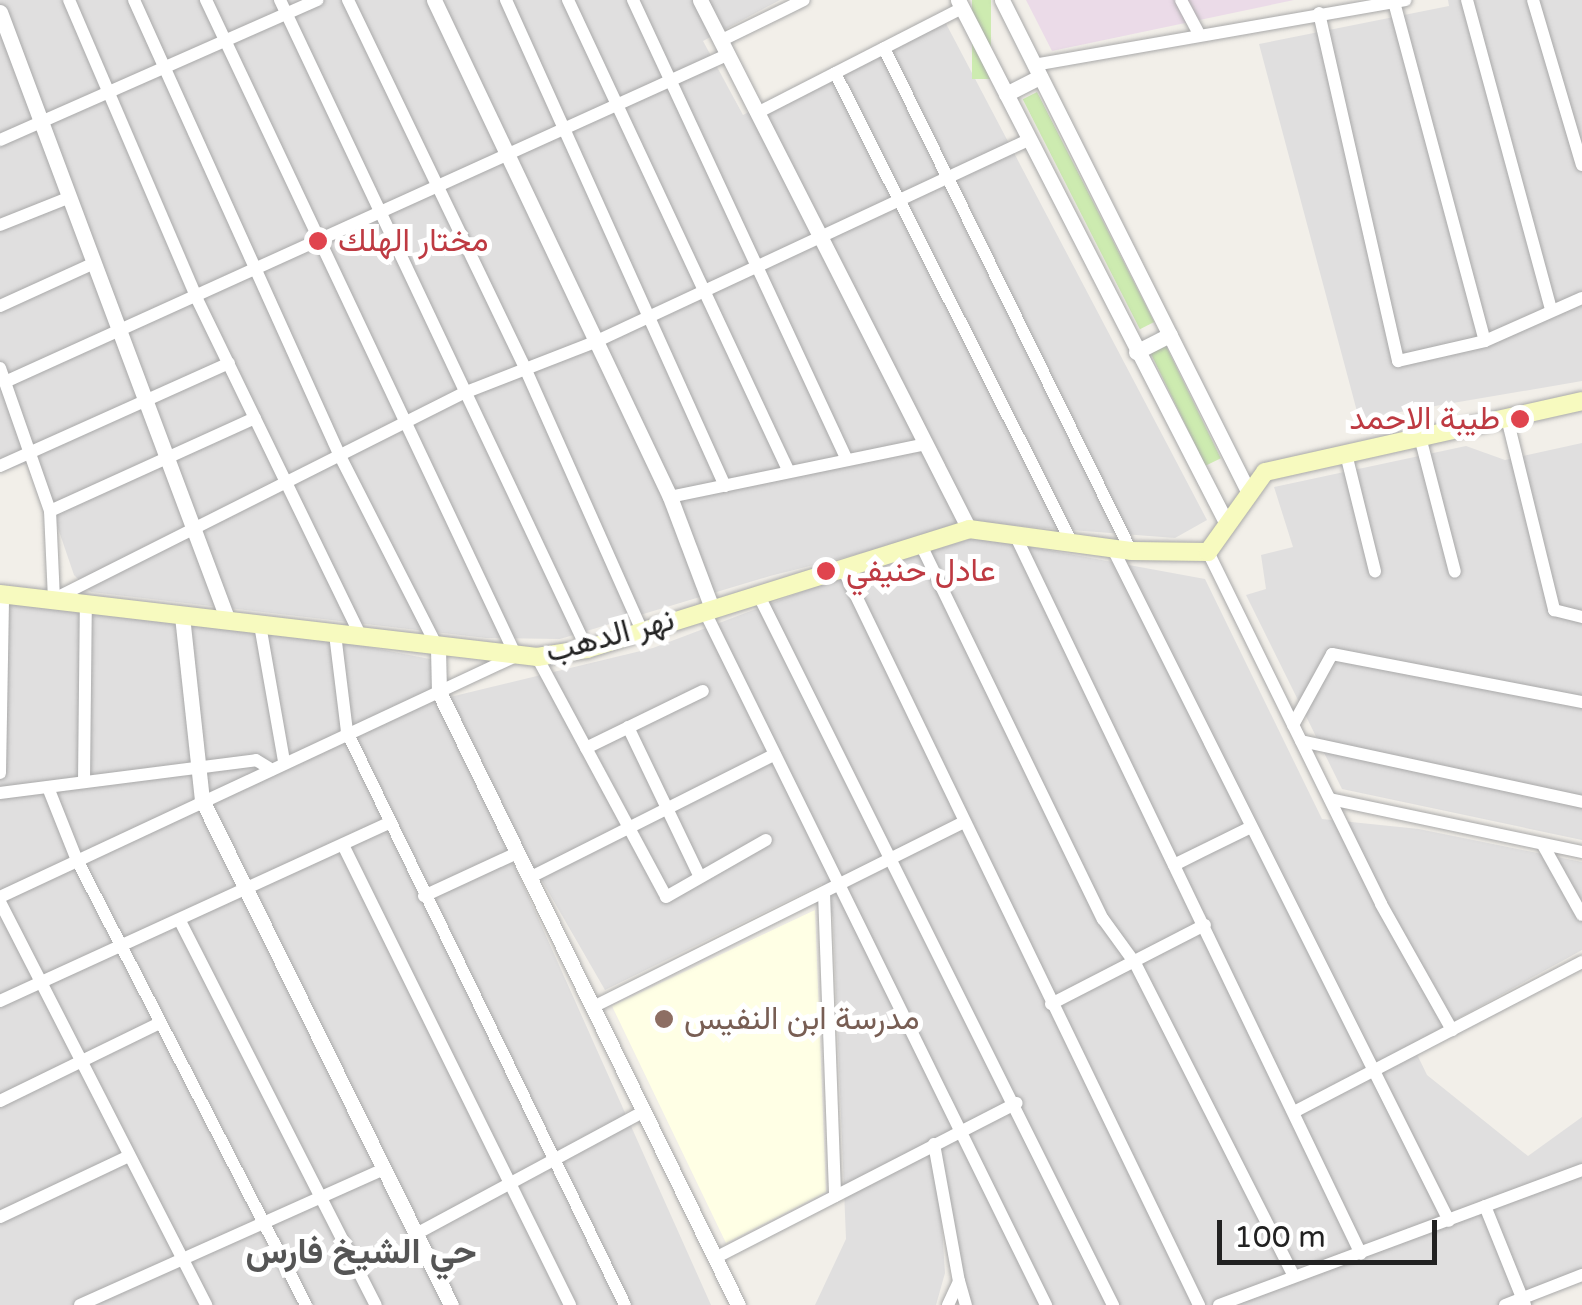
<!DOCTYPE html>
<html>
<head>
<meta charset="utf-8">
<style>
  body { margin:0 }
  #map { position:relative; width:1582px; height:1305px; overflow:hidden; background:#f2efe9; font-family:"Varela Round",Vazirmatn,sans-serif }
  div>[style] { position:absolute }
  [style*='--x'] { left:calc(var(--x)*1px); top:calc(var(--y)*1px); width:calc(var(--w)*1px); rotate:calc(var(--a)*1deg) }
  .residential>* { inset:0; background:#e0dfdf }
  .industrial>* { inset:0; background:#ebdbe8 }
  .education>* { inset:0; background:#ffffe5 }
  .grass>* { inset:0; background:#cdebb0; transform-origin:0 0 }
  .roads { filter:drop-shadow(0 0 2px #a9a9a9) drop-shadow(0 0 2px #a9a9a9) }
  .minor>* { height:12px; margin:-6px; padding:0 6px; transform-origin:6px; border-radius:6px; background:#fff }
  .tertiary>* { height:15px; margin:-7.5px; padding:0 7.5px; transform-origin:7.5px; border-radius:7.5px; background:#fff }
  .secondary>* { height:18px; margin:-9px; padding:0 9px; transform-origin:9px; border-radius:9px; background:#f7fabf }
  .dots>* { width:28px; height:28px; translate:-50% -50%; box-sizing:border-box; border:5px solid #fff; border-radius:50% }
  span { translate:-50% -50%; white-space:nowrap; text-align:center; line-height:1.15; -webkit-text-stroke:10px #fff; paint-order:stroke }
  .health-label { font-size:32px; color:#be3a42 }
  .left { translate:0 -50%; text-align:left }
  .right { translate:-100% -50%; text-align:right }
  .street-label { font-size:32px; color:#222 }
  .education-label { font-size:32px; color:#785e54 }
  .neighbourhood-label { font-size:35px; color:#555; font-weight:700 }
  .scale { position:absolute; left:1217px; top:1220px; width:220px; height:45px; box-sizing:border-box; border:5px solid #222; border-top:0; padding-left:12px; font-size:30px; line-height:35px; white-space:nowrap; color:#222; -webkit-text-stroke:8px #fff; paint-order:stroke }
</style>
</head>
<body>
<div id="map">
  <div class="residential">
    <div style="clip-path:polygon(0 0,780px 0,703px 41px,743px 115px,942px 16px,1207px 520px,1175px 538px,981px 523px,770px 576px,560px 639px,486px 638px,91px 592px,74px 575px,35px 461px,0 472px)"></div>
    <div style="clip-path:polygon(1448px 0,1582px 0,1582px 381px,1359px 419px,1259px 44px,1449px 6px)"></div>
    <div style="clip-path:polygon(1582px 443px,1582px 840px,1342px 789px,1246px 595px,1266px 589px,1261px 555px,1293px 547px,1274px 487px,1466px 446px,1505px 460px)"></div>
    <div style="clip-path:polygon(977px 537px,1205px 579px,1322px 819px,1419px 829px,1582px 862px,1582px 950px,1412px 1044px,1427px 1075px,1528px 1156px,1582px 1117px,1582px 1273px,1502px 1305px,971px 1305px,941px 1212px,945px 1273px,936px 1305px,815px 1305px,846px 1239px,833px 918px,822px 884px,605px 990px,522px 846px,450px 697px,653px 648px,825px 583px)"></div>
    <div style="clip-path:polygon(0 595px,322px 638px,435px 660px,436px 690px,711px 1305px,0 1305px)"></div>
  </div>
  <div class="industrial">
    <div style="clip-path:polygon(1026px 0,1294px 0,1052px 51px)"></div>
  </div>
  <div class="education">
    <div style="clip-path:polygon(815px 910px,826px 1192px,726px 1243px,612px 1006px)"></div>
  </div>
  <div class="grass">
    <div style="left:972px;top:0;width:19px;height:79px"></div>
    <div style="left:1037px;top:92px;width:258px;height:16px;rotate:63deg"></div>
    <div style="left:1166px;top:346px;width:125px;height:17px;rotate:64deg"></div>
  </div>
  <div class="roads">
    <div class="minor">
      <div style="--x:69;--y:0;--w:325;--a:66.8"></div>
      <div style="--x:197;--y:299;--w:376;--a:64.1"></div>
      <div style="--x:134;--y:0;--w:500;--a:65.69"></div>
      <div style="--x:340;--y:456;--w:216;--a:63"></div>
      <div style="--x:280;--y:0;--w:718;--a:64.68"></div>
      <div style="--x:348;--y:0;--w:408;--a:64.3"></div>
      <div style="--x:525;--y:368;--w:288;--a:66"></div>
      <div style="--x:506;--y:0;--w:533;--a:65.74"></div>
      <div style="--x:568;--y:0;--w:521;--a:64.91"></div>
      <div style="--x:633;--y:0;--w:507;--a:65.05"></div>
      <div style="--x:1181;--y:0;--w:36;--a:62"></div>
      <div style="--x:1467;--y:0;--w:320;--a:74.8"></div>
      <div style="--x:1533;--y:0;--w:172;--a:73.5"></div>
      <div style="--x:1394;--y:2;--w:351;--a:75"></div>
      <div style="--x:1319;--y:13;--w:357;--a:77.2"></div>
      <div style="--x:1398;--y:361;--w:89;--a:-12.9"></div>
      <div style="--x:1485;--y:341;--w:106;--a:-23.9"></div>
      <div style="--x:720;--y:41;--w:93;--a:-26"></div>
      <div style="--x:884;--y:48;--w:560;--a:63.85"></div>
      <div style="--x:1034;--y:65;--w:377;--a:-9.9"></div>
      <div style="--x:835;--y:73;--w:529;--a:63.24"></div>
      <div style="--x:757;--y:113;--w:230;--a:-27.1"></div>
      <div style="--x:0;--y:140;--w:347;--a:-23.8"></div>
      <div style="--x:0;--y:225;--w:73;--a:-21.7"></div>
      <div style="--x:0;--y:306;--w:101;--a:-24.5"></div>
      <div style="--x:0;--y:368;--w:151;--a:70.7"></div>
      <div style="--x:50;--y:511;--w:88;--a:87.4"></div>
      <div style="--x:54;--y:599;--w:459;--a:-26.7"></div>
      <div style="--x:464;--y:393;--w:141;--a:-21.3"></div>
      <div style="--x:595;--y:342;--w:478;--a:-25"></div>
      <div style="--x:5;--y:382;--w:793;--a:-24.37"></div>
      <div style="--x:1507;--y:418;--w:198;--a:76.2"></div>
      <div style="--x:1554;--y:610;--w:29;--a:14"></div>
      <div style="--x:1420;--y:437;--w:139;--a:75.5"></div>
      <div style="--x:1346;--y:454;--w:121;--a:76.1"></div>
      <div style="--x:0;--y:466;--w:251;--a:-24.2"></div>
      <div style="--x:670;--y:497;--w:260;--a:-11.7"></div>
      <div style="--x:50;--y:511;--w:225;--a:-24.4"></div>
      <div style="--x:1017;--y:539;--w:793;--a:64.31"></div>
      <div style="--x:921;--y:545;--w:416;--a:64.1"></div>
      <div style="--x:1103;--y:919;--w:54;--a:54"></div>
      <div style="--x:1135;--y:963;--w:349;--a:63.1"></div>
      <div style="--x:1113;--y:549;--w:751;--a:63.43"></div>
      <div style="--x:1208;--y:552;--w:392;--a:63.8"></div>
      <div style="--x:1381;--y:904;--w:145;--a:60.6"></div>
      <div style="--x:843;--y:569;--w:818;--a:64.19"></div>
      <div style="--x:758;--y:594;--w:795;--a:63.47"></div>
      <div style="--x:704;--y:610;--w:775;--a:63.8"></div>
      <div style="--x:260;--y:625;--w:138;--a:80"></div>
      <div style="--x:335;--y:634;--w:99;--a:83"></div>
      <div style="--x:347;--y:732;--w:637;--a:64.12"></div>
      <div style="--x:537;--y:657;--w:272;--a:61.7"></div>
      <div style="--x:666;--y:897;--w:115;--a:-29.7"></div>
      <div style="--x:1293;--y:725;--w:81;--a:-61.2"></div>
      <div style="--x:1332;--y:654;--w:255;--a:10.9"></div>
      <div style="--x:628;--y:727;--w:166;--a:64.4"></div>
      <div style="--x:1301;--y:741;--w:288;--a:12.2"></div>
      <div style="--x:586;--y:748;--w:130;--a:-26"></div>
      <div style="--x:0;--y:773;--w:179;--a:-89"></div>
      <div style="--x:84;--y:781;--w:179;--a:-89.4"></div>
      <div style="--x:49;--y:790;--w:73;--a:68.3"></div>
      <div style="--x:76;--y:858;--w:503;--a:62.77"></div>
      <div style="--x:0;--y:793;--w:258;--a:-7.3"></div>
      <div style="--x:256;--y:760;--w:15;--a:32"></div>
      <div style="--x:1330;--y:799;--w:258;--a:11.9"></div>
      <div style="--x:343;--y:845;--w:513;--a:63.73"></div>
      <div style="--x:1543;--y:845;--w:80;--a:60.9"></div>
      <div style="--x:1174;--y:865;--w:84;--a:-26.3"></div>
      <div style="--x:529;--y:878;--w:274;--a:-26.7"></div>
      <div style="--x:824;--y:893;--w:303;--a:87.9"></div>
      <div style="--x:424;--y:896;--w:102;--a:-24.8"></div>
      <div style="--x:0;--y:897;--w:570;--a:-25.04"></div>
      <div style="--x:516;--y:656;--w:726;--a:-115.29"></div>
      <div style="--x:0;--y:902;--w:453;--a:62.9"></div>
      <div style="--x:180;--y:921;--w:431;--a:63"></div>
      <div style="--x:0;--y:1001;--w:427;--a:-24.6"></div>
      <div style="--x:1051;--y:1004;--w:173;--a:-27.2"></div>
      <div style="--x:593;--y:1007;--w:412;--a:-26.5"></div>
      <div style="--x:0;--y:1101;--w:178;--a:-26"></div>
      <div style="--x:1294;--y:1112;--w:325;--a:-27.5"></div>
      <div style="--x:934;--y:1144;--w:139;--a:79.7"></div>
      <div style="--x:1485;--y:1206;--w:107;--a:68"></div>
      <div style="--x:0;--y:1217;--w:143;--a:-25.3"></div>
      <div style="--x:416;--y:1234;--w:258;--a:-28.3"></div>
      <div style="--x:715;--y:1258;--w:339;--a:-27.2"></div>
      <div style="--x:80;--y:1305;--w:333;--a:-24.1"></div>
      <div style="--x:948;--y:1305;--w:26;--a:-65"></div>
      <div style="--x:959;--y:1281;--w:25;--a:74"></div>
      <div style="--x:1219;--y:1305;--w:387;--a:-20.4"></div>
      <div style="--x:1505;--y:1305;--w:83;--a:-21.3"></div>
    </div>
    <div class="tertiary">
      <div style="--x:434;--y:0;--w:550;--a:64.6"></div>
      <div style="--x:670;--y:497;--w:119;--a:69.3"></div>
      <div style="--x:700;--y:0;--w:593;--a:63.05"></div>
      <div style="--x:958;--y:0;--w:589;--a:62.83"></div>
      <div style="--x:1002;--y:0;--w:547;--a:63.39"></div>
      <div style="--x:0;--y:12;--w:650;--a:69.47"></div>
      <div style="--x:1006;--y:94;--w:38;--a:-27"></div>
      <div style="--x:1136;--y:352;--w:38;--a:-27"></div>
      <div style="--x:182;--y:616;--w:185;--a:83.8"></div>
      <div style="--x:202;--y:800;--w:563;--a:63.75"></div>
      <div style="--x:438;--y:648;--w:44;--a:88.7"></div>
      <div style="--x:439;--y:692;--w:682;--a:64"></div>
    </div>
    <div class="secondary">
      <div style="--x:0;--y:594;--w:541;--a:6.69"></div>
      <div style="--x:537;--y:657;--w:51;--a:-9.1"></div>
      <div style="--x:587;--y:649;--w:400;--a:-17.4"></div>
      <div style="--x:969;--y:529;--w:163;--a:7.7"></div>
      <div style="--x:1131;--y:551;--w:77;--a:0.7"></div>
      <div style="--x:1208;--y:552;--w:98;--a:-54.5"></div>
      <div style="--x:1265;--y:472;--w:325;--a:-12.6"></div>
    </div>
  </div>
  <div class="dots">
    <div style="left:318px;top:241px;background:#e0444e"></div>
    <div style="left:1520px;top:419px;background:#e0444e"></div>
    <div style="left:826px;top:571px;background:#e0444e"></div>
    <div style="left:664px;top:1019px;background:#8d6e63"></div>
  </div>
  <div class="health-label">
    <span class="left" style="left:338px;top:241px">مختار الهلك</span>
    <span class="right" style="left:1500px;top:419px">طيبة الاحمد</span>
    <span class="left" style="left:846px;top:571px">عادل حنيفي</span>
  </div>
  <div class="street-label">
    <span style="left:610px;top:636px;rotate:-15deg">نهر الدهب</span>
  </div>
  <div class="education-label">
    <span class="left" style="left:684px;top:1019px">مدرسة ابن النفيس</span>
  </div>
  <div class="neighbourhood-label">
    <span style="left:361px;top:1252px">حي الشيخ فارس</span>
  </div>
  <div class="scale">100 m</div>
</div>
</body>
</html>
